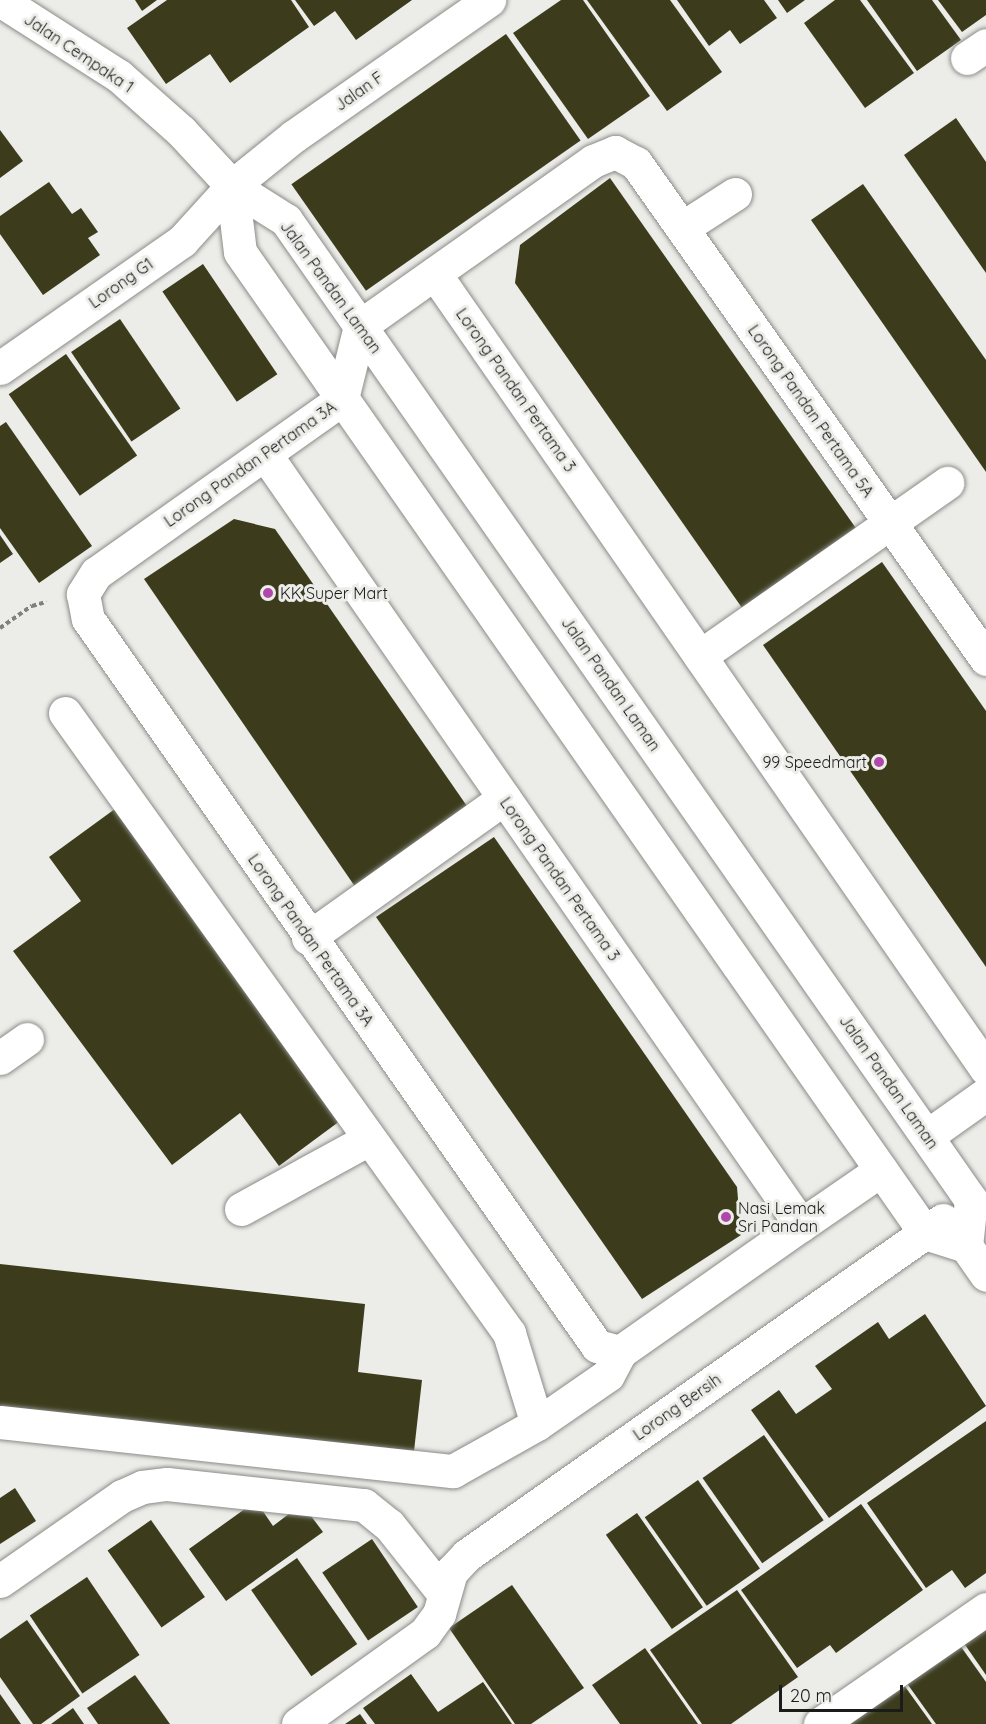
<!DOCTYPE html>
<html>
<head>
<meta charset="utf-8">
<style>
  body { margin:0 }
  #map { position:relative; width:986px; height:1724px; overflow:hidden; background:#ecece8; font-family:Quicksand,sans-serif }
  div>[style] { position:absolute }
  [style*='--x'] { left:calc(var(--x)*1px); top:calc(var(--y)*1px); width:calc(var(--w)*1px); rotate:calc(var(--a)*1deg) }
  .building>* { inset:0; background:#3c3c1d; transform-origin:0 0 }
  .path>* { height:4px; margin-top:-2px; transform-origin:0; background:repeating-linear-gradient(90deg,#80807e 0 4.5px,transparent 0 7.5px) }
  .roads { filter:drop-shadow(0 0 2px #8b8b88) drop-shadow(0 0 2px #8b8b88) }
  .minor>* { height:33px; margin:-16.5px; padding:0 16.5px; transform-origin:16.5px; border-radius:16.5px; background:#fff }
  .dots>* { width:16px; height:16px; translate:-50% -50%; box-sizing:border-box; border:3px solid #ecece8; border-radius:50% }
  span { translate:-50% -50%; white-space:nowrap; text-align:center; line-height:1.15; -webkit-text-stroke:6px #ecece8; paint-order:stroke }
  .street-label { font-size:16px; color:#1b1b1a }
  .poi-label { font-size:16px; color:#1b1b1a }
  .left { translate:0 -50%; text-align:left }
  .right { translate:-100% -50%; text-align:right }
  .scale { position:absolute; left:779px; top:1685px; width:124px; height:27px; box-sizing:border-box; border:3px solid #1b1b1a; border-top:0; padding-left:8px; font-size:18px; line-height:21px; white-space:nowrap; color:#1b1b1a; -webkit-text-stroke:4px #ecece8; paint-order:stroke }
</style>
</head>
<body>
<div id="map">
  <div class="building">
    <div style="clip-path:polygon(135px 0,157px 0,142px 11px)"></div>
    <div style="clip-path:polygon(167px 0,291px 0,309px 27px,230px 83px,210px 54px,166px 84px,127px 28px)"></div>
    <div style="clip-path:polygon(295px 0,412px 0,356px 40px,335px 11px,314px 26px)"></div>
    <div style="clip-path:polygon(561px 0,583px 0,650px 96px,588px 139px,513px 33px)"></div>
    <div style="clip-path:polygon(587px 0,670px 0,722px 72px,667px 111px)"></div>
    <div style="clip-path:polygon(677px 0,764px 0,777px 18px,740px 44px,730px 30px,709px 46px)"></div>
    <div style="clip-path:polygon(778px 0,805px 0,787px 13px)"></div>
    <div style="clip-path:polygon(835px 0,860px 0,914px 73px,865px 108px,804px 23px)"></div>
    <div style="clip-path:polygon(867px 0,932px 0,961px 40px,917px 71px)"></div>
    <div style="clip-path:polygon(938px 0,986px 0,986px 15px,962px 32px)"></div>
    <div style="left:506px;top:34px;width:130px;height:262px;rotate:55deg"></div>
    <div style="clip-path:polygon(956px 118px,986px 162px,986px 273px,904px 155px)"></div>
    <div style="clip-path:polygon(0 130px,23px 161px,0 178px)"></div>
    <div style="clip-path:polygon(610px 178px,860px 534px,747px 615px,515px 283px,520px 245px)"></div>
    <div style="clip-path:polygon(49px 182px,72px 214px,81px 208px,98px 232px,88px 238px,100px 255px,43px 295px,0 234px,0 216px)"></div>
    <div style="clip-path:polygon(863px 184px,986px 360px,986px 472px,811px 220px)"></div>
    <div style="left:203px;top:264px;width:133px;height:49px;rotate:56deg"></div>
    <div style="left:120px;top:319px;width:108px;height:59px;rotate:56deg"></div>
    <div style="left:66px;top:354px;width:124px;height:70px;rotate:55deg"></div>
    <div style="clip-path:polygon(6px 422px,92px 546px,39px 583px,0 528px,0 426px)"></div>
    <div style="clip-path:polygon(234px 519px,275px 529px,469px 809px,356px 888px,144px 579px)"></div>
    <div style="clip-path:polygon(0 535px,13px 554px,0 563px)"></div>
    <div style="clip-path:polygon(882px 562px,986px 711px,986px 967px,763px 645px)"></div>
    <div style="clip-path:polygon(119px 806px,348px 1115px,279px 1166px,240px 1113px,172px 1165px,13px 951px,81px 901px,49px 857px)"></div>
    <div style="clip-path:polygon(494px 837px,737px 1187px,741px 1235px,642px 1299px,376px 917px)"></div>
    <div style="clip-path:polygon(0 1264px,365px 1304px,358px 1372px,422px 1380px,413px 1460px,0 1414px)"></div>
    <div style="clip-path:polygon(925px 1314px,986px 1406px,829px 1518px,751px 1410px,779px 1390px,796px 1414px,832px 1389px,815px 1366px,878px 1322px,889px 1339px)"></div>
    <div style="clip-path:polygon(986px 1421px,986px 1573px,965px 1588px,952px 1570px,926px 1588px,867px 1503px)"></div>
    <div style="left:764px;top:1435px;width:104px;height:75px;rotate:55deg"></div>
    <div style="left:698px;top:1480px;width:108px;height:65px;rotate:55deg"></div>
    <div style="clip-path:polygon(15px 1488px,36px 1521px,0 1544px,0 1498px)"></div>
    <div style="clip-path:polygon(256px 1501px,273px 1526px,302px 1504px,323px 1532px,226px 1601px,189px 1549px)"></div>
    <div style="clip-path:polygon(861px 1504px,923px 1590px,836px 1653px,830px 1645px,797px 1668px,741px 1590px)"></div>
    <div style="left:637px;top:1513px;width:115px;height:38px;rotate:55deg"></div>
    <div style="left:151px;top:1520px;width:94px;height:53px;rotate:55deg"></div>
    <div style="left:372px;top:1539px;width:82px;height:60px;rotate:56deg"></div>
    <div style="left:297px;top:1558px;width:105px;height:56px;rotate:55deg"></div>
    <div style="left:87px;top:1577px;width:94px;height:69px;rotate:56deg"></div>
    <div style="clip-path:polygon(512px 1585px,584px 1688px,531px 1724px,515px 1724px,449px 1628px)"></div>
    <div style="clip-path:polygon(737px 1590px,798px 1677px,731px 1724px,702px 1724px,650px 1650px)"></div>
    <div style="clip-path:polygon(27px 1620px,80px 1696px,41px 1724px,33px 1724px,0 1677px,0 1639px)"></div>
    <div style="clip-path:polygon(986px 1621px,986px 1675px,961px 1639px)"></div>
    <div style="clip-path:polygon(959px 1644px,986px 1682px,986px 1724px,936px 1724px,906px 1682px)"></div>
    <div style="clip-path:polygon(645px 1648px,698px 1724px,620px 1724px,592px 1685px)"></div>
    <div style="clip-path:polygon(411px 1674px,438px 1712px,483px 1682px,512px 1724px,375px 1724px,363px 1708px)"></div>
    <div style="clip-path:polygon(135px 1675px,170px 1724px,98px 1724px,87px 1708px)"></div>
    <div style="clip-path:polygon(901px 1681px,932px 1724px,842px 1724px)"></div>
    <div style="clip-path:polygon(0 1694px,21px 1724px,0 1724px)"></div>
    <div style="clip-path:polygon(73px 1708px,84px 1724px,51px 1724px)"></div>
    <div style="clip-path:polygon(360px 1714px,367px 1724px,345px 1724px)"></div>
  </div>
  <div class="path">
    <div style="--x:0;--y:628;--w:39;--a:-35"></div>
    <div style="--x:32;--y:606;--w:15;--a:-16"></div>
  </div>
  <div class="roads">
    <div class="minor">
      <div style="--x:0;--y:0;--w:141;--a:32.6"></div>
      <div style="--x:119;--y:76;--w:83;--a:41.6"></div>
      <div style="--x:181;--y:131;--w:75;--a:47.2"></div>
      <div style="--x:232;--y:186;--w:64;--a:32.2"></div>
      <div style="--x:286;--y:220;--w:1196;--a:55.05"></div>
      <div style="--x:971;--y:1200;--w:46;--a:96.2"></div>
      <div style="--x:967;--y:58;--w:23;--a:-34"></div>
      <div style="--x:232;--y:186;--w:66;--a:83.1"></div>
      <div style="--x:240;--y:252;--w:1196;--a:55.07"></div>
      <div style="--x:925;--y:1233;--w:43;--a:17.6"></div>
      <div style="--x:966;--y:1246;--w:35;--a:55"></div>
      <div style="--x:682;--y:228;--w:63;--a:-32.7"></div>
      <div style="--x:435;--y:274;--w:967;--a:55.27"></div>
      <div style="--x:360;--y:326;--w:75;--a:103.9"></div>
      <div style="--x:342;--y:399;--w:301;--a:144.7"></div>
      <div style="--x:96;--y:573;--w:25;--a:122"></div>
      <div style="--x:83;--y:594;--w:25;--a:79"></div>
      <div style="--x:88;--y:619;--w:887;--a:55"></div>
      <div style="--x:597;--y:1346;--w:24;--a:15"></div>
      <div style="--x:620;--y:1352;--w:221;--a:-35.1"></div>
      <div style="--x:360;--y:326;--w:286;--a:-35.3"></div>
      <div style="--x:593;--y:161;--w:24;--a:-22"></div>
      <div style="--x:615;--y:152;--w:24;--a:28"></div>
      <div style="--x:636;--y:163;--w:607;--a:54.79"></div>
      <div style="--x:0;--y:368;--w:222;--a:-34.9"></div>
      <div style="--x:182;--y:241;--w:74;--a:-47.7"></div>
      <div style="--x:232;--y:186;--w:80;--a:-38.9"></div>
      <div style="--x:294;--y:136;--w:238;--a:-34.9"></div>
      <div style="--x:265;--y:454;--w:939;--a:55.19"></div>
      <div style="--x:801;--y:1225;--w:97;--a:-34.5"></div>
      <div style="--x:700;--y:656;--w:302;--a:-35"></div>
      <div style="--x:65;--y:713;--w:763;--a:54.39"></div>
      <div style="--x:509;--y:1333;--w:95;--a:72.9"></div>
      <div style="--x:308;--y:938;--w:241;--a:-35.5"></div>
      <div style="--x:0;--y:1058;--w:33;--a:-35"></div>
      <div style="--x:927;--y:1136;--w:72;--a:-35.4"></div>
      <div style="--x:241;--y:1209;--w:146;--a:-28.7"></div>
      <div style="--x:0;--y:1422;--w:456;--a:6.2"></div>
      <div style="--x:453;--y:1471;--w:96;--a:-29.2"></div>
      <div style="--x:537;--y:1424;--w:86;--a:-34.6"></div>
      <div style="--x:608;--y:1375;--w:26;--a:-62"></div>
      <div style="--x:0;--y:1581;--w:149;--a:-34.9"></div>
      <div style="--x:122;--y:1496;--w:22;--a:-24"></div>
      <div style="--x:142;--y:1487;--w:25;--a:-7"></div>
      <div style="--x:167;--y:1484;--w:198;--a:6.1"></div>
      <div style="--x:364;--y:1505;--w:32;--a:39"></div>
      <div style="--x:389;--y:1525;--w:87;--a:51.5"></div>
      <div style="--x:298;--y:1724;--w:156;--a:-35.6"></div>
      <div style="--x:425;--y:1633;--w:24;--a:-54"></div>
      <div style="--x:439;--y:1614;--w:44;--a:-74.1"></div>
      <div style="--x:451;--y:1572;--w:23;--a:-47"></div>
      <div style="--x:467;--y:1555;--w:582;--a:-35.14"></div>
      <div style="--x:820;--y:1724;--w:202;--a:-34.7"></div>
    </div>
  </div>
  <div class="dots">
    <div style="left:268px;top:593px;background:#b048ac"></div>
    <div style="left:879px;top:762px;background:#b048ac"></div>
    <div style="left:726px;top:1217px;background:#b048ac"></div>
  </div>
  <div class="street-label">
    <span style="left:79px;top:53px;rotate:34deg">Jalan Cempaka 1</span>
    <span style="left:359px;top:91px;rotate:-35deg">Jalan F</span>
    <span style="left:121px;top:283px;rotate:-35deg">Lorong G1</span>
    <span style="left:331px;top:287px;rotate:54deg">Jalan Pandan Laman</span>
    <span style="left:516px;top:390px;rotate:55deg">Lorong Pandan Pertama 3</span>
    <span style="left:811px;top:411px;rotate:55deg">Lorong Pandan Pertama 5A</span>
    <span style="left:250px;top:464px;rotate:-35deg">Lorong Pandan Pertama 3A</span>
    <span style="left:611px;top:684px;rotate:55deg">Jalan Pandan Laman</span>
    <span style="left:560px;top:879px;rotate:55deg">Lorong Pandan Pertama 3</span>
    <span style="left:311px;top:940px;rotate:55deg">Lorong Pandan Pertama 3A</span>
    <span style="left:889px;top:1082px;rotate:55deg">Jalan Pandan Laman</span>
    <span style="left:677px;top:1407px;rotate:-35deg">Lorong Bersih</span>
  </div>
  <div class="poi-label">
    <span class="left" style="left:280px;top:593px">KK Super Mart</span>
    <span class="right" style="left:867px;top:762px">99 Speedmart</span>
    <span class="left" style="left:738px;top:1217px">Nasi Lemak<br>Sri Pandan</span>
  </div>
  <div class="scale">20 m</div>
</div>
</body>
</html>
